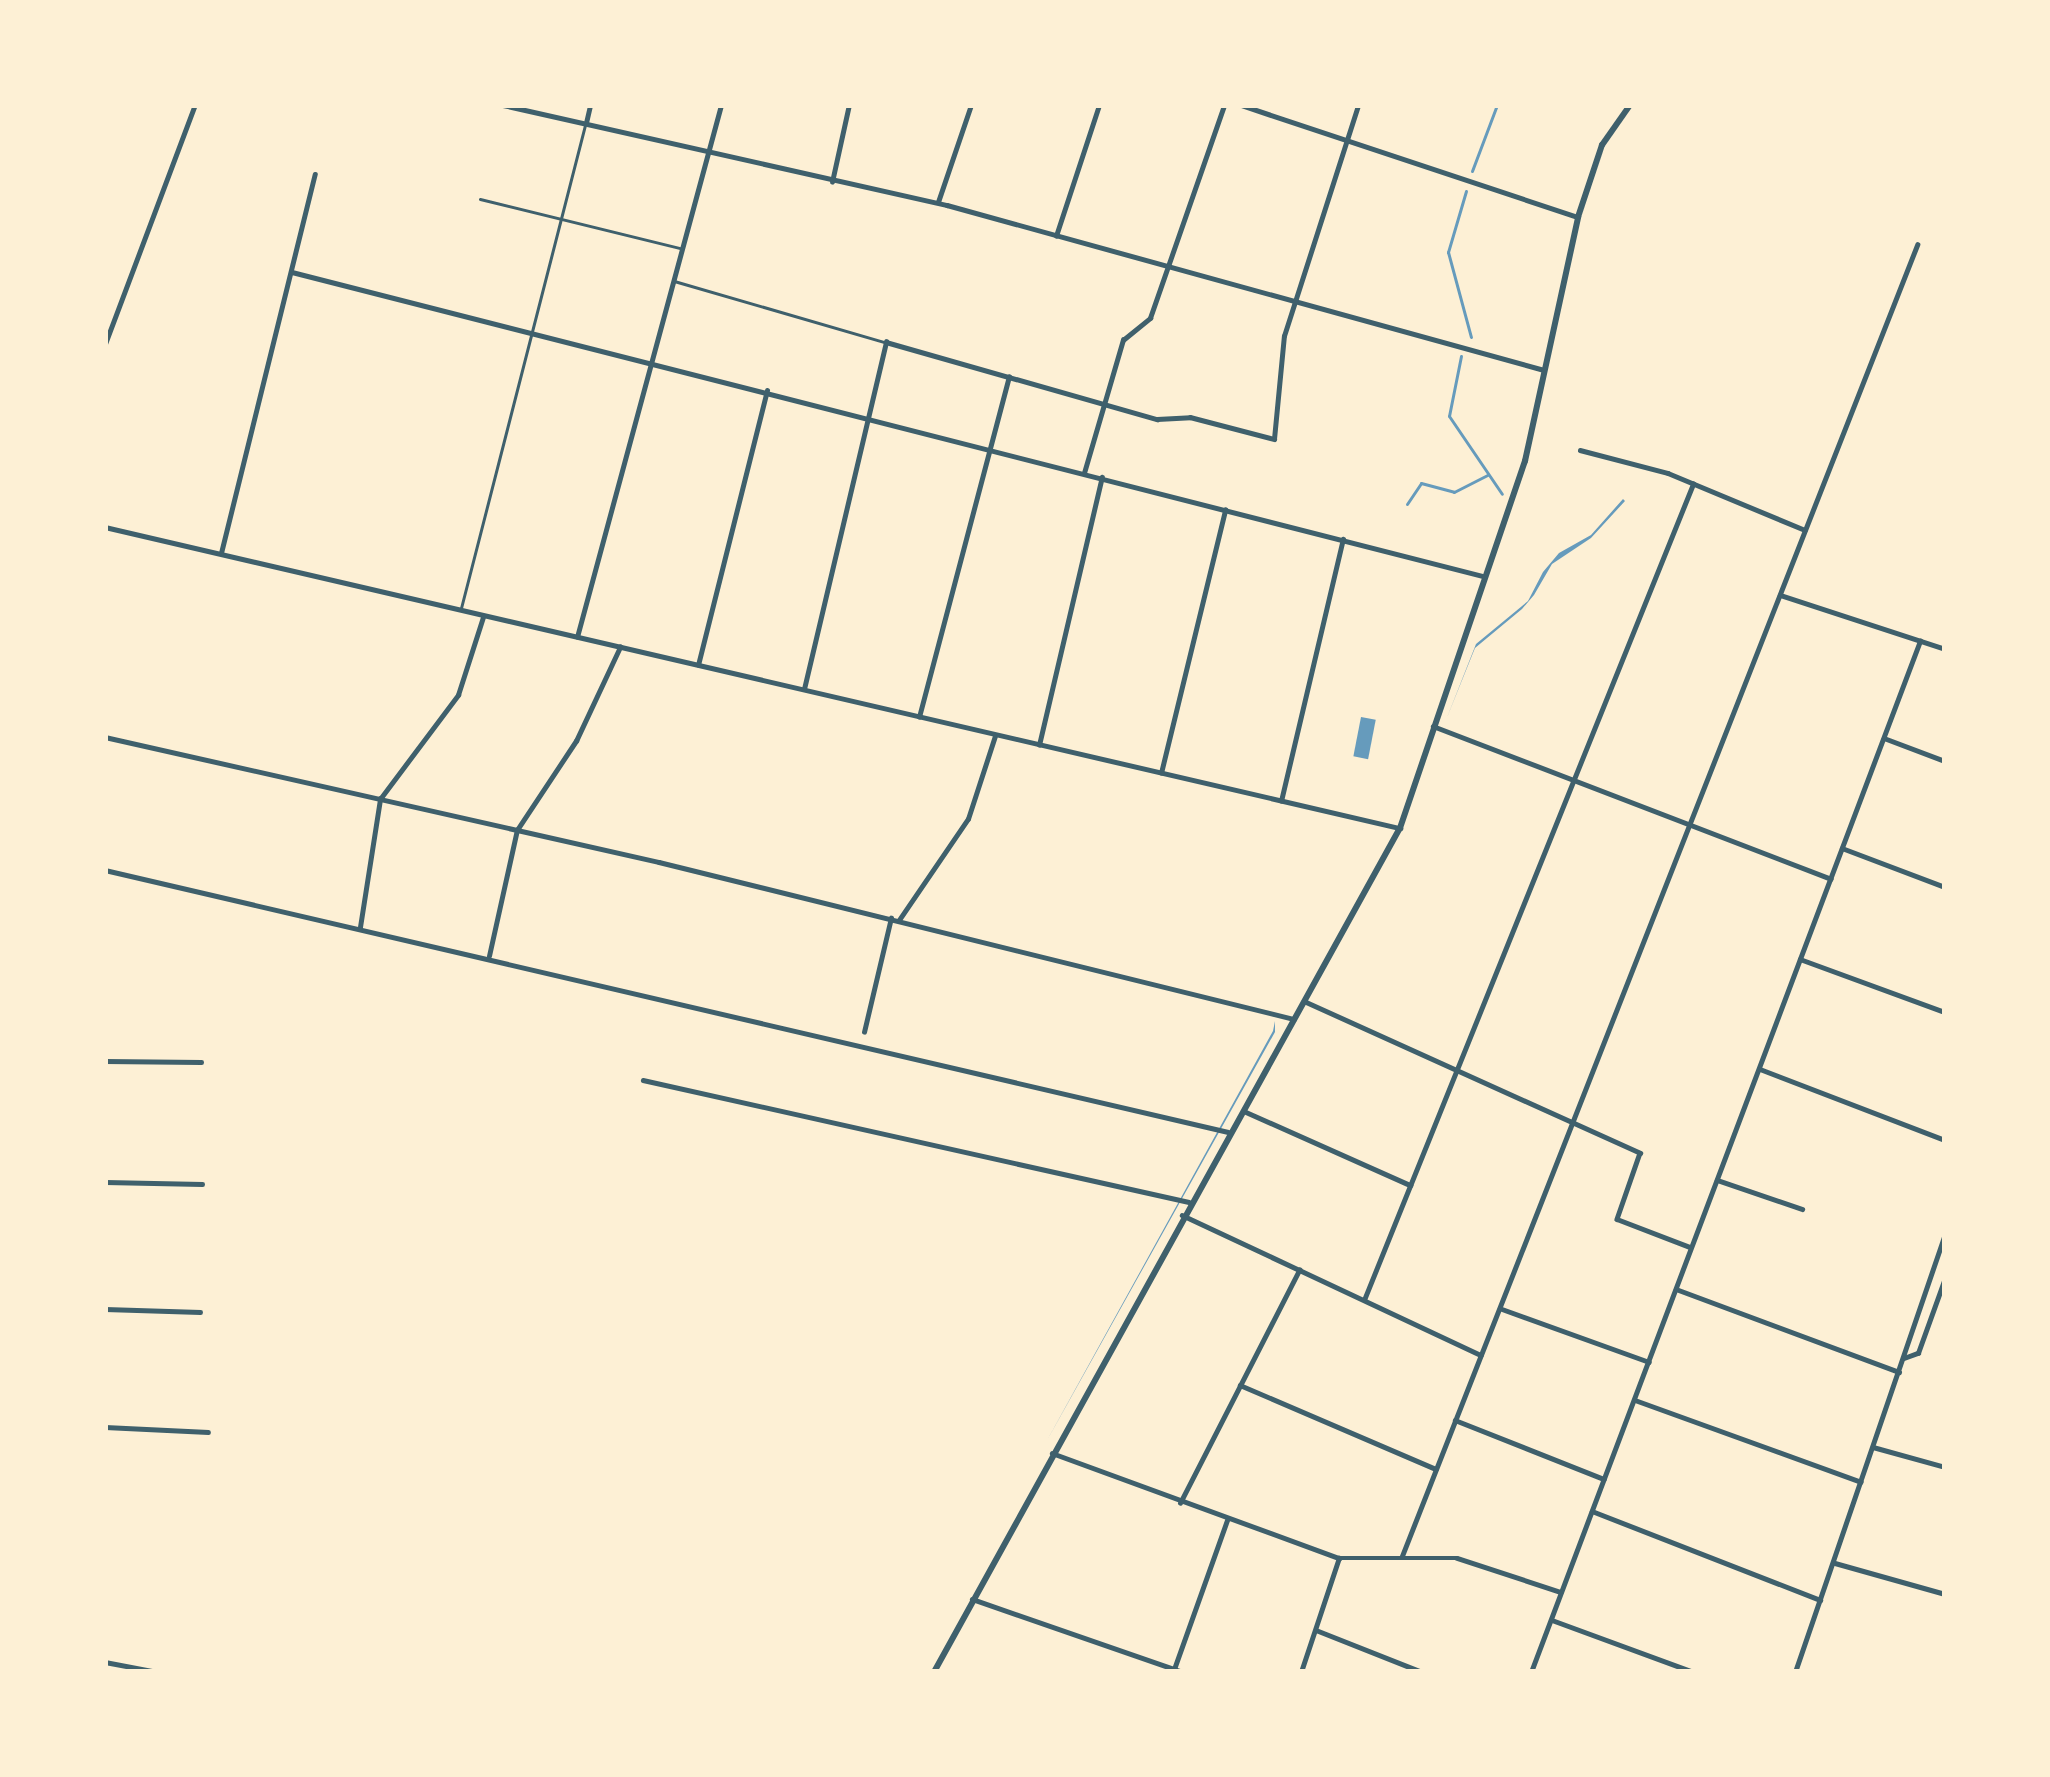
<!DOCTYPE html>
<html>
<head>
<meta charset="utf-8">
<style>
  body { margin:0 }
  #map { position:relative; width:2050px; height:1777px; overflow:hidden; background:#fdf0d5; font-family:Rubik,sans-serif }
  div>[style] { position:absolute }
  [style*='--x'] { left:calc(var(--x)*1px); top:calc(var(--y)*1px); width:calc(var(--w)*1px); rotate:calc(var(--a)*1deg) }
  .water>* { inset:0; background:#669bbc; transform-origin:0 0 }
  .stream>* { height:3px; margin:-1.5px; padding:0 1.5px; transform-origin:1.5px; border-radius:1.5px; background:#669bbc }
  .service>* { height:3px; margin:-1.5px; padding:0 1.5px; transform-origin:1.5px; border-radius:1.5px; background:#3f606c }
  .minor>* { height:4.5px; margin:-2.25px; padding:0 2.25px; transform-origin:2.25px; border-radius:2.25px; background:#3f606c }
  .tertiary>* { height:6px; margin:-3px; padding:0 3px; transform-origin:3px; border-radius:3px; background:#3f606c }
  span { translate:-50% -50%; white-space:nowrap; text-align:center; line-height:1.15; -webkit-text-stroke:12px #fdf0d5; paint-order:stroke }
  .frame { position:absolute; inset:0; border:108px solid #fdf0d5; pointer-events:none }
</style>
</head>
<body>
<div id="map">
  <div class="water">
    <div style="clip-path:polygon(1623px 499px,1625px 501px,1591px 538px,1552px 564px,1534px 595px,1522px 609px,1475px 648px,1446px 720px,1476px 644px,1528px 601px,1543px 572px,1559px 553px,1591px 535px)"></div>
    <div style="left:1361px;top:717px;width:15px;height:40px;rotate:11deg"></div>
    <div style="clip-path:polygon(1275px 1021px,1275px 1032px,1045px 1444px,1273px 1031px)"></div>
  </div>
  <div class="stream">
    <div style="--x:1472;--y:171;--w:71;--a:-69.3"></div>
    <div style="--x:1466;--y:191;--w:64;--a:106.4"></div>
    <div style="--x:1448;--y:252;--w:88;--a:74.9"></div>
    <div style="--x:1461;--y:356;--w:61;--a:101.3"></div>
    <div style="--x:1449;--y:416;--w:94;--a:55.8"></div>
    <div style="--x:1407;--y:504;--w:25;--a:-56"></div>
    <div style="--x:1421;--y:483;--w:34;--a:15"></div>
    <div style="--x:1454;--y:492;--w:38;--a:-27"></div>
  </div>
  <div class="service">
    <div style="--x:480;--y:199;--w:206;--a:13.8"></div>
    <div style="--x:674;--y:281;--w:219;--a:16.2"></div>
    <div style="--x:461;--y:608;--w:499;--a:-75.6"></div>
  </div>
  <div class="minor">
    <div style="--x:503;--y:105;--w:455;--a:12.7"></div>
    <div style="--x:947;--y:205;--w:619;--a:15.45"></div>
    <div style="--x:1241;--y:105;--w:354;--a:18.4"></div>
    <div style="--x:586;--y:123;--w:18;--a:-77"></div>
    <div style="--x:832;--y:182;--w:79;--a:-77.6"></div>
    <div style="--x:938;--y:202;--w:102;--a:-71.2"></div>
    <div style="--x:1056;--y:236;--w:138;--a:-71.8"></div>
    <div style="--x:292;--y:272;--w:1229;--a:14.32"></div>
    <div style="--x:105;--y:344;--w:255;--a:-69.4"></div>
    <div style="--x:1580;--y:450;--w:91;--a:14.6"></div>
    <div style="--x:1668;--y:473;--w:148;--a:22.6"></div>
    <div style="--x:1084;--y:473;--w:139;--a:-73.7"></div>
    <div style="--x:1123;--y:340;--w:35;--a:-39"></div>
    <div style="--x:1150;--y:318;--w:225;--a:-70.8"></div>
    <div style="--x:105;--y:527;--w:1330;--a:13.09"></div>
    <div style="--x:221;--y:553;--w:390;--a:-76.1"></div>
    <div style="--x:1780;--y:595;--w:174;--a:18.1"></div>
    <div style="--x:577;--y:637;--w:551;--a:-74.85"></div>
    <div style="--x:698;--y:665;--w:283;--a:-75.9"></div>
    <div style="--x:804;--y:689;--w:357;--a:-76.7"></div>
    <div style="--x:886;--y:342;--w:282;--a:15.9"></div>
    <div style="--x:1157;--y:419;--w:33;--a:-3"></div>
    <div style="--x:1190;--y:417;--w:87;--a:14.7"></div>
    <div style="--x:1274;--y:439;--w:103;--a:-84.5"></div>
    <div style="--x:1284;--y:336;--w:243;--a:-72.2"></div>
    <div style="--x:919;--y:717;--w:352;--a:-75.2"></div>
    <div style="--x:1433;--y:726;--w:426;--a:21"></div>
    <div style="--x:105;--y:737;--w:568;--a:12.71"></div>
    <div style="--x:659;--y:862;--w:654;--a:13.89"></div>
    <div style="--x:1884;--y:738;--w:65;--a:20.7"></div>
    <div style="--x:1039;--y:745;--w:275;--a:-76.8"></div>
    <div style="--x:1161;--y:773;--w:271;--a:-76.3"></div>
    <div style="--x:1281;--y:801;--w:269;--a:-76.7"></div>
    <div style="--x:1842;--y:848;--w:110;--a:20.7"></div>
    <div style="--x:105;--y:870;--w:1153;--a:13.13"></div>
    <div style="--x:899;--y:920;--w:122;--a:-55.7"></div>
    <div style="--x:968;--y:819;--w:87;--a:-72"></div>
    <div style="--x:360;--y:927;--w:130;--a:-81.1"></div>
    <div style="--x:380;--y:799;--w:130;--a:-53.1"></div>
    <div style="--x:458;--y:695;--w:82;--a:-72.2"></div>
    <div style="--x:489;--y:956;--w:129;--a:-77.5"></div>
    <div style="--x:517;--y:830;--w:107;--a:-56.5"></div>
    <div style="--x:576;--y:741;--w:104;--a:-64.9"></div>
    <div style="--x:1800;--y:959;--w:154;--a:20.1"></div>
    <div style="--x:1304;--y:1001;--w:369;--a:24.3"></div>
    <div style="--x:1640;--y:1153;--w:70;--a:109.2"></div>
    <div style="--x:1617;--y:1219;--w:78;--a:21"></div>
    <div style="--x:864;--y:1032;--w:117;--a:-76.7"></div>
    <div style="--x:105;--y:1061;--w:96;--a:0.6"></div>
    <div style="--x:1760;--y:1069;--w:198;--a:21"></div>
    <div style="--x:643;--y:1080;--w:559;--a:12.6"></div>
    <div style="--x:1246;--y:1112;--w:180;--a:24"></div>
    <div style="--x:1717;--y:1180;--w:90;--a:18.8"></div>
    <div style="--x:105;--y:1182;--w:97;--a:1.2"></div>
    <div style="--x:1182;--y:1215;--w:330;--a:25.1"></div>
    <div style="--x:1676;--y:1289;--w:238;--a:20.4"></div>
    <div style="--x:1364;--y:1300;--w:880;--a:-68.04"></div>
    <div style="--x:105;--y:1309;--w:95;--a:1.8"></div>
    <div style="--x:1502;--y:1309;--w:156;--a:19.8"></div>
    <div style="--x:1904;--y:1358;--w:15;--a:-20"></div>
    <div style="--x:1918;--y:1353;--w:80;--a:-70.2"></div>
    <div style="--x:1240;--y:1385;--w:213;--a:23.2"></div>
    <div style="--x:1635;--y:1400;--w:240;--a:19.9"></div>
    <div style="--x:1455;--y:1420;--w:160;--a:21.6"></div>
    <div style="--x:105;--y:1427;--w:103;--a:2.8"></div>
    <div style="--x:1873;--y:1447;--w:75;--a:15.5"></div>
    <div style="--x:1052;--y:1453;--w:306;--a:20.1"></div>
    <div style="--x:1339;--y:1558;--w:118;--a:0"></div>
    <div style="--x:1457;--y:1558;--w:109;--a:18.1"></div>
    <div style="--x:1180;--y:1503;--w:262;--a:-62.9"></div>
    <div style="--x:1592;--y:1511;--w:245;--a:21.3"></div>
    <div style="--x:1402;--y:1556;--w:1409;--a:-68.55"></div>
    <div style="--x:1835;--y:1563;--w:114;--a:15.7"></div>
    <div style="--x:972;--y:1599;--w:223;--a:19.1"></div>
    <div style="--x:1552;--y:1620;--w:150;--a:20.2"></div>
    <div style="--x:1316;--y:1630;--w:114;--a:21.6"></div>
    <div style="--x:105;--y:1662;--w:54;--a:10.7"></div>
    <div style="--x:1173;--y:1672;--w:161;--a:-70.4"></div>
    <div style="--x:1301;--y:1672;--w:120;--a:-71.6"></div>
    <div style="--x:1531;--y:1672;--w:1102;--a:-69.33"></div>
    <div style="--x:1795;--y:1672;--w:462;--a:-71.1"></div>
  </div>
  <div class="tertiary">
    <div style="--x:934;--y:1672;--w:964;--a:-61.1"></div>
    <div style="--x:1400;--y:828;--w:388;--a:-71.2"></div>
    <div style="--x:1525;--y:461;--w:250;--a:-77.7"></div>
    <div style="--x:1578;--y:217;--w:76;--a:-71.6"></div>
    <div style="--x:1602;--y:145;--w:49;--a:-55"></div>
  </div>
  <div class="frame"></div>
</div>
</body>
</html>
